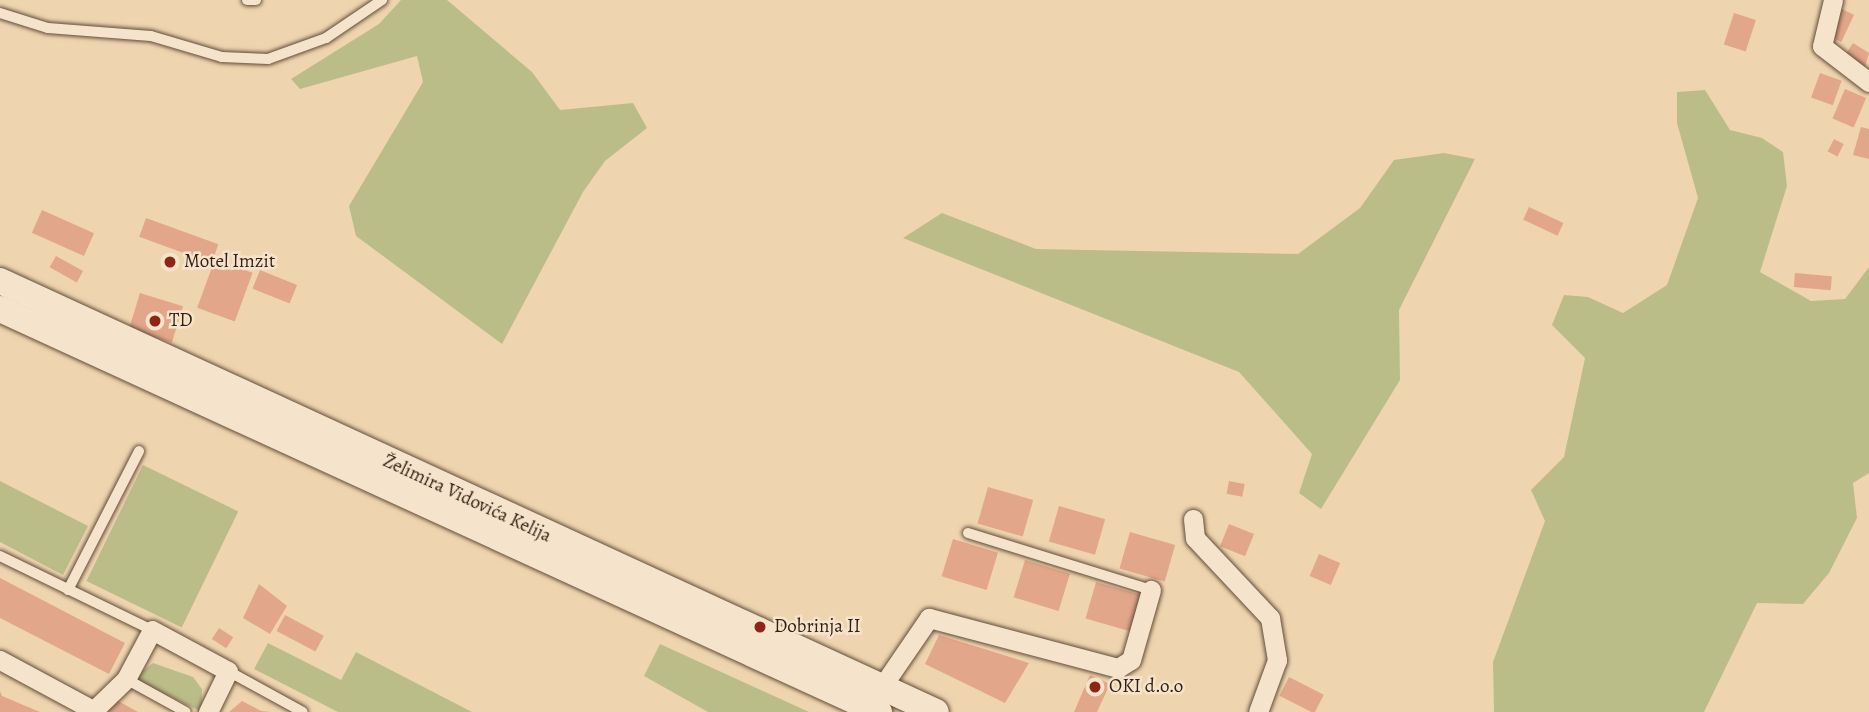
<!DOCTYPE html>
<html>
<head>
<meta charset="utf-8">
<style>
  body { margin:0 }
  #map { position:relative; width:1869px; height:712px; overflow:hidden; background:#efd5af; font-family:Alegreya,serif }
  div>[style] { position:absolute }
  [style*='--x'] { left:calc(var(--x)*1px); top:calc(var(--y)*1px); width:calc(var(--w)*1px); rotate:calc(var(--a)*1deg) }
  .green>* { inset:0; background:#bbbd89; transform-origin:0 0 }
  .building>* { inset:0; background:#e2a68a; transform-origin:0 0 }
  .roads { filter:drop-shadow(0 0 2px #624c3a) drop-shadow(0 0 2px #624c3a) }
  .lane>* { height:10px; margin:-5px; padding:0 5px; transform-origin:5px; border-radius:5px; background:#f5e4cb }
  .street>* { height:19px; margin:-9.5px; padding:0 9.5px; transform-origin:9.5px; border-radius:9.5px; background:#f5e4cb }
  .secondary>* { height:26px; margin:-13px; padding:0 13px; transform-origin:13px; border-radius:13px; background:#f5e4cb }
  .dots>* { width:19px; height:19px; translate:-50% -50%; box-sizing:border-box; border:4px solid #f5e4cb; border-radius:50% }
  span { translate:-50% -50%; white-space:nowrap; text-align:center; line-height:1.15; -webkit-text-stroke:5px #f5e4cb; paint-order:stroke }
  .poi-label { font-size:19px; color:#331f13 }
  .left { translate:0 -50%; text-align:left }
  .street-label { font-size:19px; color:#331f13 }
</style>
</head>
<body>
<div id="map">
  <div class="green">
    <div style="clip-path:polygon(401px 0,447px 0,532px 72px,560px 110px,633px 103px,647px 128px,605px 161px,583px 192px,502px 344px,356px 236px,349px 206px,423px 82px,417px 56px,300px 89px,291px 79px,379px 24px)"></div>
    <div style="clip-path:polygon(1705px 90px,1730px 130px,1762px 138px,1783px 152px,1787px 186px,1760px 272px,1811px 301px,1845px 299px,1869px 267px,1869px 473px,1853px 483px,1857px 518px,1829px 573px,1803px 604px,1757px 603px,1704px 712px,1494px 712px,1493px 662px,1545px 521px,1531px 490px,1564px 457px,1585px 358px,1552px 325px,1564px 295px,1588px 297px,1623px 313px,1667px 285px,1698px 198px,1677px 123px,1677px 92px)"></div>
    <div style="clip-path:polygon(1444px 153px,1475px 159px,1399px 310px,1400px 380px,1321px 509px,1299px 493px,1312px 454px,1239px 372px,903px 238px,942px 213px,1036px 249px,1298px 254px,1360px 208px,1394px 160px)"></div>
    <div style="left:143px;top:465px;width:106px;height:129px;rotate:26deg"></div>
    <div style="clip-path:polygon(0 481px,88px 526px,63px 575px,0 542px)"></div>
    <div style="clip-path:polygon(268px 643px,341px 680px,356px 652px,472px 712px,338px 712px,254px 669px)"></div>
    <div style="clip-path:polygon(660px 644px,809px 712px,708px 712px,644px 676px)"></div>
    <div style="clip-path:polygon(153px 663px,193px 677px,202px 689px,202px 712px,133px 678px)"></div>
  </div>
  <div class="building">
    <div style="left:1835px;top:6px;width:21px;height:30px;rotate:25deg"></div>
    <div style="left:1734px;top:13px;width:23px;height:33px;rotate:18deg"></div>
    <div style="clip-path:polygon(1853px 43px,1869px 53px,1865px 67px,1846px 54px)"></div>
    <div style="left:1820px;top:73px;width:23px;height:26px;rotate:20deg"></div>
    <div style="left:1845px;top:89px;width:23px;height:32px;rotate:23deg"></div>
    <div style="clip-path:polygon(1861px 127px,1869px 129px,1869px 159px,1853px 155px)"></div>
    <div style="left:1834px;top:139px;width:11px;height:14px;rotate:27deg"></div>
    <div style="left:1529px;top:207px;width:38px;height:14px;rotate:25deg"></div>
    <div style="left:42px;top:210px;width:57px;height:25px;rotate:24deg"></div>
    <div style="left:146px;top:218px;width:77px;height:20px;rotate:20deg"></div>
    <div style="left:56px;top:256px;width:31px;height:13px;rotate:29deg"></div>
    <div style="left:215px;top:259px;width:40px;height:52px;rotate:20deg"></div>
    <div style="left:260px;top:270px;width:40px;height:20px;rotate:22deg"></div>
    <div style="left:1795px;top:273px;width:37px;height:14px;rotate:5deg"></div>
    <div style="left:140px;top:293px;width:45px;height:38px;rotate:17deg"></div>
    <div style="left:1229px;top:481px;width:16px;height:13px;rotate:11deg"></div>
    <div style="left:988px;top:487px;width:47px;height:38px;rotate:16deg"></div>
    <div style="left:1059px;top:506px;width:48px;height:37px;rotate:16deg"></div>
    <div style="left:1229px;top:524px;width:27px;height:24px;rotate:22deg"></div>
    <div style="left:1130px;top:532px;width:47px;height:38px;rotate:16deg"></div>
    <div style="left:953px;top:539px;width:47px;height:39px;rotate:17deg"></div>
    <div style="left:1319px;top:554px;width:23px;height:24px;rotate:23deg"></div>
    <div style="left:1025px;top:560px;width:47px;height:39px;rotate:17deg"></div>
    <div style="clip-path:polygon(0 578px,125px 643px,109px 674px,0 618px)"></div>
    <div style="left:1096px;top:582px;width:48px;height:38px;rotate:16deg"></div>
    <div style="clip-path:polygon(259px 584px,287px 606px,270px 634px,243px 618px)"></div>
    <div style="left:285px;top:615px;width:44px;height:18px;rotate:28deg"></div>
    <div style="left:219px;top:628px;width:17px;height:13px;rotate:33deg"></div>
    <div style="clip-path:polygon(939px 635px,1029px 663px,1005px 703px,925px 664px)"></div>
    <div style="clip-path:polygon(1090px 675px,1110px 684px,1097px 712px,1074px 712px)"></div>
    <div style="left:1289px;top:677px;width:39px;height:21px;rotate:27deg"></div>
    <div style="clip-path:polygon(0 691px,2px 696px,40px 712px,0 712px)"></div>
    <div style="clip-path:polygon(111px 697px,138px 712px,103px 712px)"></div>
    <div style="clip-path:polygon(242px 701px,261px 711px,271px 712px,229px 712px)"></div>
  </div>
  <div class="roads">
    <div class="lane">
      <div style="--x:247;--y:0;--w:9;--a:0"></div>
      <div style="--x:0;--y:13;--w:50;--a:17.4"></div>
      <div style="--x:48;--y:28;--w:103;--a:4.4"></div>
      <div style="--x:151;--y:36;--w:74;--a:16.5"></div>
      <div style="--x:222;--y:57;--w:46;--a:2.5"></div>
      <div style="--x:268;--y:59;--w:62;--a:-19.9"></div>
      <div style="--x:326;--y:38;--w:68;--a:-34.2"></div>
      <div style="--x:968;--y:533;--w:192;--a:17.3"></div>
      <div style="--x:0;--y:556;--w:169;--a:26"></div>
      <div style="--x:68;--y:590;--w:156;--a:-62.9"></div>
      <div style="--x:228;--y:671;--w:85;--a:28.7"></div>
      <div style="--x:126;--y:679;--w:68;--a:28.8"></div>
    </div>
    <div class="street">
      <div style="--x:1833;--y:0;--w:47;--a:103.4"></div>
      <div style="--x:1822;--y:46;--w:59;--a:37.5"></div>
      <div style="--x:1193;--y:519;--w:19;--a:84"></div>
      <div style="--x:1195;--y:538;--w:110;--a:46.8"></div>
      <div style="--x:1270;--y:618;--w:43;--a:80.5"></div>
      <div style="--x:1277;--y:660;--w:55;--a:110.1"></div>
      <div style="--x:0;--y:660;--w:106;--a:28.3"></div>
      <div style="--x:881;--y:688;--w:85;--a:-55.6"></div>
      <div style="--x:929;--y:618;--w:196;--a:14.8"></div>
      <div style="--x:1118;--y:668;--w:15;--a:-32"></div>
      <div style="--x:1131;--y:660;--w:73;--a:-74.1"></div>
      <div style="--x:92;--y:712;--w:47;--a:-44.1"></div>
      <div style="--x:126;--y:679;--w:55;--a:-62"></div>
      <div style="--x:152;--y:630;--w:86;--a:28.3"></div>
      <div style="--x:228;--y:671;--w:46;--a:116"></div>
    </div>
    <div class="secondary">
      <div style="--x:0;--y:281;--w:1030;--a:24.72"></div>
      <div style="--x:0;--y:309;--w:967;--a:24.63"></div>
    </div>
  </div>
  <div class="dots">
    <div style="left:170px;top:262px;background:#8f2418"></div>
    <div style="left:155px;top:321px;background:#8f2418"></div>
    <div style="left:760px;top:627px;background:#8f2418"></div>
    <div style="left:1095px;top:687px;background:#8f2418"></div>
  </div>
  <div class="poi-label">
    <span class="left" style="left:184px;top:262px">Motel Imzit</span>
    <span class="left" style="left:169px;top:321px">TD</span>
    <span class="left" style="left:774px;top:627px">Dobrinja II</span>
    <span class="left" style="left:1109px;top:687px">OKI d.o.o</span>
  </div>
  <div class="street-label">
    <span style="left:467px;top:499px;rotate:25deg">Želimira Vidovića Kelija</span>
  </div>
</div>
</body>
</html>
